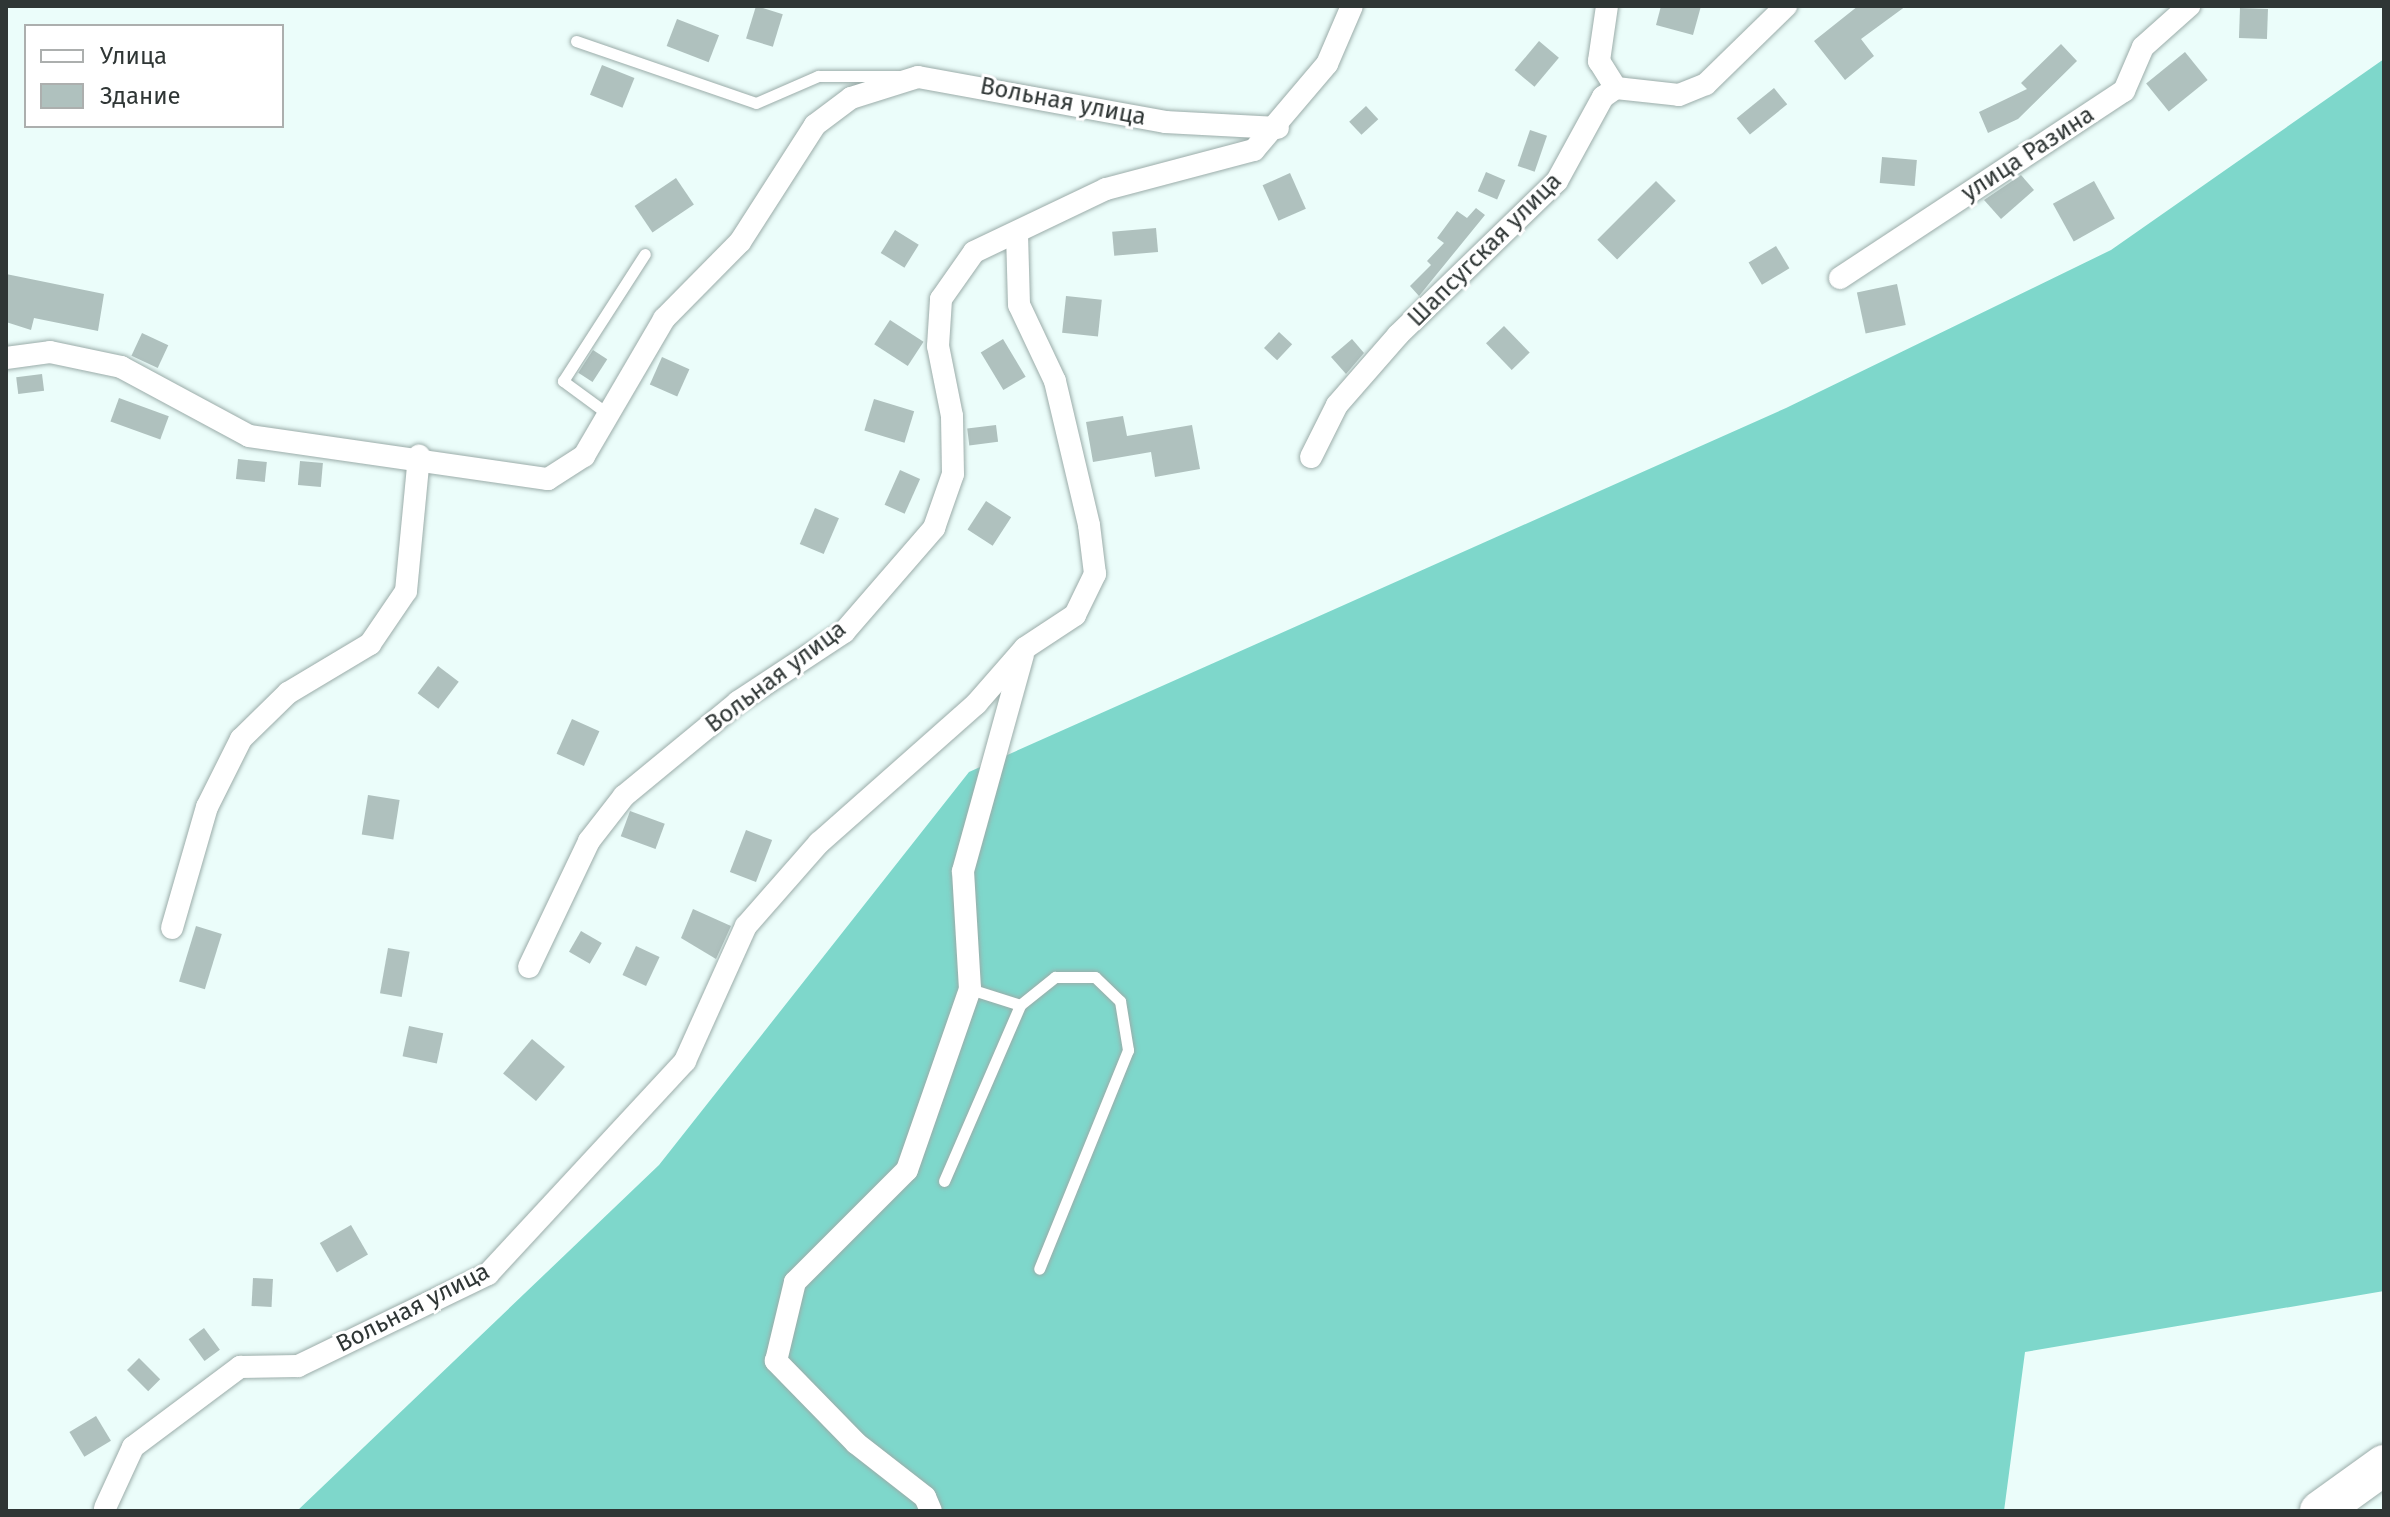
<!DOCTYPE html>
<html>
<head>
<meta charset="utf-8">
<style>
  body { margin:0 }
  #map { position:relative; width:2390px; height:1517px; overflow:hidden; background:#ebfdfa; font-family:"Fira Sans",sans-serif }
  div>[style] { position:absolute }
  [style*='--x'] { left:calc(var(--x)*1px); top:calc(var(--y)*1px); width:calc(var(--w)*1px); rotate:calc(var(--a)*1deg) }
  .forest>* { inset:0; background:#7ed7cb }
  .building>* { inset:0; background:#afc1be; transform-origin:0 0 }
  .roads { filter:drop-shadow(0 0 2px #9baca9) drop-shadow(0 0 2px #9baca9) }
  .lane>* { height:11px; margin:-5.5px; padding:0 5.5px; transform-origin:5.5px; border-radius:5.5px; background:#fff }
  .street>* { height:22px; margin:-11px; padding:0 11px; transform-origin:11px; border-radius:11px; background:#fff }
  .highway>* { height:40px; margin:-20px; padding:0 20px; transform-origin:20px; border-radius:20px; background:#fff }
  span { translate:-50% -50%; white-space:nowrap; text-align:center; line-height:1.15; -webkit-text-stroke:6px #fff; paint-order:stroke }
  .street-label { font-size:24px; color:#2f3635 }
  .frame { position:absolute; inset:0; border:8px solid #2f3635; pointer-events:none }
  .legend { position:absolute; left:24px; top:24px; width:260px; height:104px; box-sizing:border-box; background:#fff; border:2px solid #acafae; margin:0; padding:10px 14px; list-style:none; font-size:24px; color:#2f3635 }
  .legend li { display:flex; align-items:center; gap:16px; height:40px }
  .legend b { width:40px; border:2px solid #acafae }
</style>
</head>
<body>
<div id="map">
  <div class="forest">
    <div style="clip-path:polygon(2384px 59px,2384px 1291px,2025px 1352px,2004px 1511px,297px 1511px,659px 1165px,969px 772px,1786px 408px,2111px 250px)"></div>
  </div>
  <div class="building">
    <div style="left:756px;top:6px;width:28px;height:34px;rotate:17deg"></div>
    <div style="clip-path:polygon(1661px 6px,1701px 6px,1693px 35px,1656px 25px)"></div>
    <div style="clip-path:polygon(1858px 6px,1906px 6px,1861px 39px,1874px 56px,1845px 80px,1814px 41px)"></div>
    <div style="left:2240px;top:8px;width:28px;height:30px;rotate:2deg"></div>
    <div style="left:677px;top:19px;width:45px;height:29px;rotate:21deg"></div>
    <div style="left:1539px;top:41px;width:26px;height:38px;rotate:40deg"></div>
    <div style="clip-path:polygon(2061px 44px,2077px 61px,2018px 119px,1988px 133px,1979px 112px,2027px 89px,2021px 83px)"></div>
    <div style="left:2185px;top:52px;width:36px;height:50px;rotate:51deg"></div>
    <div style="left:602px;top:65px;width:35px;height:32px;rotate:22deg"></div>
    <div style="left:1774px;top:88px;width:21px;height:48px;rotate:51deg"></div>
    <div style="left:1366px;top:106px;width:18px;height:23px;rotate:47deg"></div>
    <div style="left:1530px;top:130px;width:18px;height:38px;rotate:19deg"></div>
    <div style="left:1882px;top:157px;width:35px;height:26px;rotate:5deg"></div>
    <div style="left:1486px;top:172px;width:21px;height:21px;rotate:23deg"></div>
    <div style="left:1290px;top:173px;width:39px;height:30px;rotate:66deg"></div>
    <div style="clip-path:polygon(2021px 175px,2034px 190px,2001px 219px,1984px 200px)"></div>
    <div style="left:676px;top:178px;width:32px;height:50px;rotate:56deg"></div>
    <div style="left:1656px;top:181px;width:28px;height:83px;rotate:45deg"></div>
    <div style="left:2094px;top:181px;width:43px;height:47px;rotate:61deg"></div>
    <div style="clip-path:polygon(1476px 208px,1485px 215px,1419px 296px,1410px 286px,1431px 265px,1427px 261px,1444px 243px,1437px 238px,1457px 211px,1467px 218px)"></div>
    <div style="left:1156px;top:228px;width:24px;height:44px;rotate:85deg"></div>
    <div style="left:895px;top:230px;width:28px;height:27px;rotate:32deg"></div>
    <div style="left:1776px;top:246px;width:26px;height:32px;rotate:59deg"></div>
    <div style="clip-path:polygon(6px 274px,104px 294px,98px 331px,34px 318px,31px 330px,6px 322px)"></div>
    <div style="left:1897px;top:284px;width:42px;height:41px;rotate:78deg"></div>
    <div style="left:1066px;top:296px;width:36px;height:37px;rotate:6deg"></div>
    <div style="left:890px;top:320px;width:40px;height:29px;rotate:33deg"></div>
    <div style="left:1504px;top:326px;width:37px;height:25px;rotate:46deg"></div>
    <div style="left:1279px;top:332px;width:18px;height:22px;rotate:43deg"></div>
    <div style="left:142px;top:333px;width:29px;height:25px;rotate:25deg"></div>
    <div style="left:1003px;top:339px;width:44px;height:26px;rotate:59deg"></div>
    <div style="clip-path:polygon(1352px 339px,1364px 353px,1346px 374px,1331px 357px)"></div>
    <div style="left:593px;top:350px;width:17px;height:27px;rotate:33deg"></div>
    <div style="left:662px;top:357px;width:30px;height:30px;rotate:24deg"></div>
    <div style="left:42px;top:374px;width:17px;height:26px;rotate:83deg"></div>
    <div style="left:119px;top:398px;width:53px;height:25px;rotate:20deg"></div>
    <div style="left:874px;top:399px;width:42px;height:33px;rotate:17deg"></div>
    <div style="clip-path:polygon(1123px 416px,1127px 436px,1192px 425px,1200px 469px,1155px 477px,1151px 452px,1093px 462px,1086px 422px)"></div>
    <div style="left:996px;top:425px;width:17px;height:29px;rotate:83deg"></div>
    <div style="left:238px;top:459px;width:29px;height:20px;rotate:6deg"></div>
    <div style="left:300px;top:461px;width:23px;height:24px;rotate:5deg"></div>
    <div style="left:900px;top:470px;width:22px;height:38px;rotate:24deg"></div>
    <div style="left:986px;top:501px;width:30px;height:34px;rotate:33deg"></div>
    <div style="left:815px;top:508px;width:26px;height:39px;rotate:23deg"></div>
    <div style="left:438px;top:666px;width:26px;height:34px;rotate:37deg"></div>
    <div style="left:572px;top:719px;width:30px;height:38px;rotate:24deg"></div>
    <div style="left:368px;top:795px;width:32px;height:40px;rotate:9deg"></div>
    <div style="left:630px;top:811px;width:37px;height:27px;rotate:20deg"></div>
    <div style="left:746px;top:830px;width:28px;height:45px;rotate:21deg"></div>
    <div style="clip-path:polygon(693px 909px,731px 926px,716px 959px,681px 938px)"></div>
    <div style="left:196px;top:926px;width:27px;height:58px;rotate:17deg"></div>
    <div style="left:581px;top:931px;width:24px;height:24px;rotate:30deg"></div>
    <div style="left:636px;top:946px;width:26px;height:32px;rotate:25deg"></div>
    <div style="left:388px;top:948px;width:22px;height:46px;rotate:10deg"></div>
    <div style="left:409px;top:1026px;width:35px;height:31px;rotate:12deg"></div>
    <div style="left:532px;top:1039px;width:43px;height:45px;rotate:40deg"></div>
    <div style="left:351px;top:1225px;width:34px;height:36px;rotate:60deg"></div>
    <div style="left:253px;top:1278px;width:20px;height:28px;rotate:3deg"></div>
    <div style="left:204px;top:1328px;width:27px;height:19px;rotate:54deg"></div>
    <div style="left:139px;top:1358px;width:30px;height:17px;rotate:45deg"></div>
    <div style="left:96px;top:1416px;width:29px;height:31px;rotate:59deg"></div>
  </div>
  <div class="roads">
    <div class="lane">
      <div style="--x:576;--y:41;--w:190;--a:19"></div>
      <div style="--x:756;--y:103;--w:68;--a:-23.5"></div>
      <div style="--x:818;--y:76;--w:84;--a:0"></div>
      <div style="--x:608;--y:414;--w:56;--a:-143.7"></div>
      <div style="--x:563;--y:381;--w:151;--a:-57.2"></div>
      <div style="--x:970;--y:989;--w:52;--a:17.7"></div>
      <div style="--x:944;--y:1181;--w:192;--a:-66.6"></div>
      <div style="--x:1020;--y:1005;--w:45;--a:-38.7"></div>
      <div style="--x:1055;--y:977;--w:40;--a:0"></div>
      <div style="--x:1095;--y:977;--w:35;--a:44"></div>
      <div style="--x:1120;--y:1001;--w:50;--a:80.7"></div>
      <div style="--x:1128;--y:1050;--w:236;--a:112.1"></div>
    </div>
    <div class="street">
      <div style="--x:1607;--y:6;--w:56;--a:98.3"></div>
      <div style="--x:1599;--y:61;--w:32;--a:58"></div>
      <div style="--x:1840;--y:278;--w:340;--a:-33.4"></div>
      <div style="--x:2124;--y:91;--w:48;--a:-66.6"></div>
      <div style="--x:2143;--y:47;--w:62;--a:-41.7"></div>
      <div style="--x:6;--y:358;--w:44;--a:-7.8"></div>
      <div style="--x:50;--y:352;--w:73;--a:11.9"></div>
      <div style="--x:121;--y:367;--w:145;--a:28.3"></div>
      <div style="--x:249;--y:436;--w:302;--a:8.2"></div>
      <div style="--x:548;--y:479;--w:43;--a:-32.6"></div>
      <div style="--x:584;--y:456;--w:159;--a:-59.7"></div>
      <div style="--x:664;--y:319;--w:108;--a:-45.4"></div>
      <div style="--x:740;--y:242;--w:139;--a:-57.3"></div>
      <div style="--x:815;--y:125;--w:45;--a:-36.9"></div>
      <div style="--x:851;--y:98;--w:70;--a:-17.4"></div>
      <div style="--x:918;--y:77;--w:251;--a:10.3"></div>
      <div style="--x:1165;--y:122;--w:113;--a:3"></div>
      <div style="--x:1311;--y:457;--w:58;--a:-63.4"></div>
      <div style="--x:1337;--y:405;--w:93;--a:-48.9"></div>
      <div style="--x:1398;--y:335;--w:221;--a:-44.1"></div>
      <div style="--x:1557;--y:181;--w:96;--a:-61.3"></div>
      <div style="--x:1603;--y:97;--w:16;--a:-35"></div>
      <div style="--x:1616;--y:88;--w:63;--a:6.3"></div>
      <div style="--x:1679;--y:95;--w:29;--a:-22"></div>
      <div style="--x:1706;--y:84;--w:112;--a:-44.3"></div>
      <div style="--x:172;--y:928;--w:126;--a:-73.9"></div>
      <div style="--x:207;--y:807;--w:76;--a:-63.4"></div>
      <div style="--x:241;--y:739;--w:66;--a:-44.4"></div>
      <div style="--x:288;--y:693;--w:96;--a:-30.9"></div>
      <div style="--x:370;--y:644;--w:64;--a:-55.8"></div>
      <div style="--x:406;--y:591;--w:136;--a:-84.5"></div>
      <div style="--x:529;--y:967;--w:140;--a:-64.5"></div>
      <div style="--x:589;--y:841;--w:57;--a:-52.1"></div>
      <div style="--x:624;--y:796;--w:148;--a:-39.5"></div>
      <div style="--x:738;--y:702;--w:127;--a:-33.4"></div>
      <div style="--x:844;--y:632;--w:138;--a:-49.1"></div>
      <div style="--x:934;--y:528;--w:57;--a:-70.6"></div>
      <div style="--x:953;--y:474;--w:58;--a:-91"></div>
      <div style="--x:952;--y:416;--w:71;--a:-101.3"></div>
      <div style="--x:938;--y:346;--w:47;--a:-86.3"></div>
      <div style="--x:941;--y:299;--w:57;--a:-54.9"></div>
      <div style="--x:974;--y:252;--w:146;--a:-25.5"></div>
      <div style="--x:1106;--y:189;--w:153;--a:-14.8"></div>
      <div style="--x:1254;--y:150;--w:113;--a:-49.7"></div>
      <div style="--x:1327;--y:64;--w:63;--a:-66.7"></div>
      <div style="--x:105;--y:1508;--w:67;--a:-65.3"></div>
      <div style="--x:133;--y:1447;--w:134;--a:-36.8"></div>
      <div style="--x:240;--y:1367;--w:58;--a:-1"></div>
      <div style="--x:298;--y:1366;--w:211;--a:-25.8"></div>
      <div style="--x:488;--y:1274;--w:290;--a:-47.2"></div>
      <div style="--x:685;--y:1061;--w:148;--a:-65.7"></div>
      <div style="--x:746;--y:926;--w:111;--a:-48.7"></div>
      <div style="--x:819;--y:843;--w:210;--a:-41.5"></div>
      <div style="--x:976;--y:704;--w:74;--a:-48.8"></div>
      <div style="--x:1025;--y:648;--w:60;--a:-33.4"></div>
      <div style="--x:1075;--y:615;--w:46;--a:-64"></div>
      <div style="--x:1095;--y:574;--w:49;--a:-97"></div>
      <div style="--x:1089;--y:525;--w:148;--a:-103.3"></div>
      <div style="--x:1055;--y:381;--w:84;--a:-115.3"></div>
      <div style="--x:1019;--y:305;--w:70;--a:-91.6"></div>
      <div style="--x:931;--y:1511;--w:15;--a:-113"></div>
      <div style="--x:925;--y:1497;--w:88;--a:-142"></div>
      <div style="--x:856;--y:1443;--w:115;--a:-134.3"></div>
      <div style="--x:776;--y:1361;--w:81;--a:-76.5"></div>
      <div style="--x:795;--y:1282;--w:158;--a:-45"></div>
      <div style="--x:907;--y:1170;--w:192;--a:-70.8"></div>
      <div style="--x:970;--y:989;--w:118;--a:-93.4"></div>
      <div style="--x:963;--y:871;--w:224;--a:-74.5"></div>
    </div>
    <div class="highway">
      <div style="--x:2320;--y:1511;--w:79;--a:-35.7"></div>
    </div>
  </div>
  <div class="street-label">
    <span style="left:1063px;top:102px;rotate:11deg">Вольная улица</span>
    <span style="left:2028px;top:154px;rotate:-33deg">улица Разина</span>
    <span style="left:1485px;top:250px;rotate:-45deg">Шапсугская улица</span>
    <span style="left:776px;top:677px;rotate:-37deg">Вольная улица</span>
    <span style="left:413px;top:1308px;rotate:-27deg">Вольная улица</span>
  </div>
  <div class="frame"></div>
  <ul class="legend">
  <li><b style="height:10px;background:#fff"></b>Улица</li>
  <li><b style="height:22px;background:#afc1be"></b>Здание</li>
  </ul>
</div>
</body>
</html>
